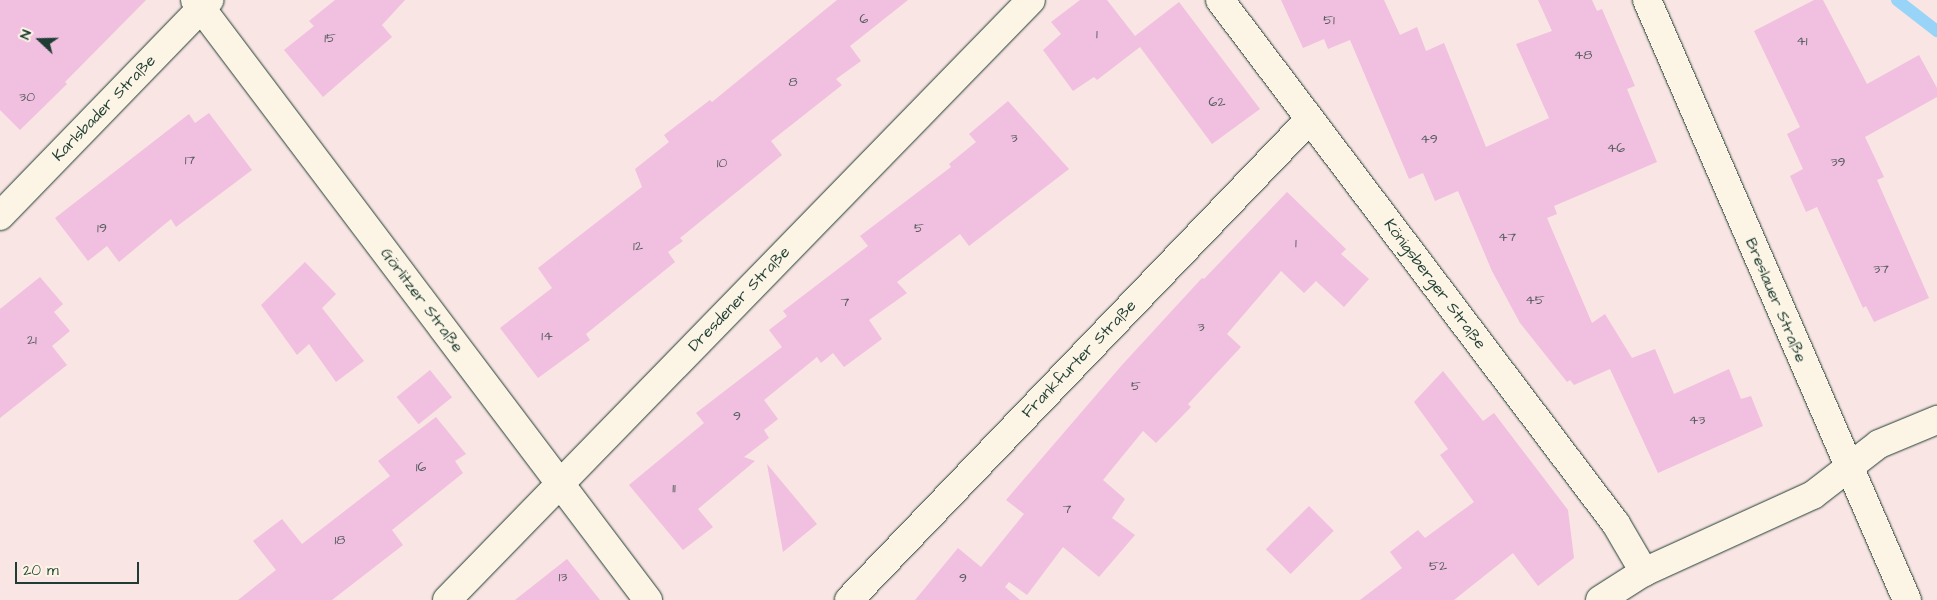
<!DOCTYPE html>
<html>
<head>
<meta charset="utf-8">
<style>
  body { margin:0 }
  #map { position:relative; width:1937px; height:600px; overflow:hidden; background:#f9e5e3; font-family:"Architects Daughter",sans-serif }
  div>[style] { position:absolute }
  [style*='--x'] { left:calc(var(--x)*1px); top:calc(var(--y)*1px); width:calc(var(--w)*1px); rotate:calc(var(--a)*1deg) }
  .stream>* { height:12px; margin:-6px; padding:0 6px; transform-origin:6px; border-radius:6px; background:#98d3f8 }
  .building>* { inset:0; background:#f1bfdf; transform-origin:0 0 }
  .roads { filter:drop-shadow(0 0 1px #1f3d34) drop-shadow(0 0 1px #1f3d34) }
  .street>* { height:28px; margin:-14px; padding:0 14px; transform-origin:14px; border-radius:14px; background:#fcf5e5 }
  span { translate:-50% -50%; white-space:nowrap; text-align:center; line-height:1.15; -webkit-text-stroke:4px #fcf5e5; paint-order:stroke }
  .number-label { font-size:14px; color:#545e5f }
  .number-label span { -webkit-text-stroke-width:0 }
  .street-label { font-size:16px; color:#1f3d34 }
  .north { position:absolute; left:15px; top:15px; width:50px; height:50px; -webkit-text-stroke:4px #fcf5e5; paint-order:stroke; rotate:291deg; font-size:14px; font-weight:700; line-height:20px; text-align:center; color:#1f3d34 }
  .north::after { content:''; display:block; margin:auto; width:18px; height:22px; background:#1f3d34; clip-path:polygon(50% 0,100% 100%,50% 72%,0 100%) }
  .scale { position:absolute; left:15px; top:562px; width:124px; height:22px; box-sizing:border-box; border:2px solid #1f3d34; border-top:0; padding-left:6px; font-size:15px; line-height:18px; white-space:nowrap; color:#1f3d34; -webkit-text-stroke:4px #fcf5e5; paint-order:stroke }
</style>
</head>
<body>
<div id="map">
  <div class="stream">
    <div style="--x:1897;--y:0;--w:51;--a:37.8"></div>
  </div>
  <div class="building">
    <div style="clip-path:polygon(0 0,146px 0,65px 82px,67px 84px,20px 130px,0 110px)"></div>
    <div style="clip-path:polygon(335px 0,405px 0,382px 25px,392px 37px,323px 97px,284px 50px,314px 26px,309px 21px)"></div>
    <div style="clip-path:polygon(837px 0,908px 0,850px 46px,861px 61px,836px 79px,842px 85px,771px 141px,782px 155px,680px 238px,683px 241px,668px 252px,675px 262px,586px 334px,590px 340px,538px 378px,500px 328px,552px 288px,538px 268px,642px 187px,635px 169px,669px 142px,664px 135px,710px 100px,712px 102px)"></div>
    <div style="clip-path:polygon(1080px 0,1107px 0,1135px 36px,1179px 2px,1260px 109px,1212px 144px,1140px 47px,1097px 80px,1094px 77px,1073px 91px,1043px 50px,1061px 34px,1051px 22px)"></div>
    <div style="clip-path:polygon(1281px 0,1384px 0,1400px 35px,1417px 27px,1426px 51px,1444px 43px,1486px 147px,1549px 118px,1516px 44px,1552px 31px,1538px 0,1592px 0,1597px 11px,1602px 9px,1635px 86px,1627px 89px,1657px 162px,1554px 206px,1557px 214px,1547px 218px,1592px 323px,1605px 314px,1632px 358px,1655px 349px,1674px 394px,1729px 369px,1741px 399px,1751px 396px,1763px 426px,1658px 473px,1610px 369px,1574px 385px,1570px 380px,1567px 382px,1520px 323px,1492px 271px,1458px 191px,1435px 201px,1423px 173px,1409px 179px,1350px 40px,1328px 49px,1324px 39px,1303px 48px)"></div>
    <div style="clip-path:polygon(1814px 0,1823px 0,1867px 84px,1919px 55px,1937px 88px,1937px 97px,1865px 137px,1884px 177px,1877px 180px,1929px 298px,1874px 322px,1866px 306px,1863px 308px,1817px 207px,1806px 212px,1790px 176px,1803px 169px,1787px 134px,1800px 127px,1754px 31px)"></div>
    <div style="clip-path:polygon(1008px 101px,1069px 169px,969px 246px,960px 234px,897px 282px,907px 293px,869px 320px,882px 339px,844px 367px,833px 353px,821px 363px,817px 357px,764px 400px,778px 419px,764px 430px,769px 438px,744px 457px,755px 461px,698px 509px,713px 527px,683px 550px,629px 485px,704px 423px,696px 413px,782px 347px,769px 330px,787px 316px,783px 311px,868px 246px,860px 236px,951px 167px,949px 164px,976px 142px,969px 134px)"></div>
    <div style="clip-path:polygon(209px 113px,252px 170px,176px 227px,171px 219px,119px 262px,107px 246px,88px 261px,55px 218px,189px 114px,195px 123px)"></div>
    <div style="clip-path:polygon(1287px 192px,1346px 249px,1341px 254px,1369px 279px,1344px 307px,1316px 281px,1304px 293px,1281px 271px,1227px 334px,1241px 347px,1188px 404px,1191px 407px,1156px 443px,1143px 431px,1103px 480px,1125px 499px,1112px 518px,1135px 535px,1099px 577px,1063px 547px,1027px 595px,1009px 582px,1005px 587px,1020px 600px,915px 600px,958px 548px,981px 567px,1024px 514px,1006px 500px,1122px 365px,1202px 278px,1204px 279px)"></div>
    <div style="clip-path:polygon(305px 262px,336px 294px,322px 308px,364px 361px,336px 382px,309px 344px,297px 355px,261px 305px)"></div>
    <div style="clip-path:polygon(40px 277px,63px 304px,54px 312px,70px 331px,52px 346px,67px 365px,0 418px,0 309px)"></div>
    <div style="left:430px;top:370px;width:35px;height:43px;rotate:51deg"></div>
    <div style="clip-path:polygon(1443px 371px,1483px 421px,1494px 413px,1568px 510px,1574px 558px,1538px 586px,1513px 553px,1454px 600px,1360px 600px,1402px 568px,1390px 552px,1418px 530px,1425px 538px,1474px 502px,1440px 455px,1448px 449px,1414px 402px)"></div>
    <div style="clip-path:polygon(436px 417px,466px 454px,455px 461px,463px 473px,392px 530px,403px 545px,332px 600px,238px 600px,276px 570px,253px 541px,282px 519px,302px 544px,390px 476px,378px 461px)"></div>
    <div style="clip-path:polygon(767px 464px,817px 524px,783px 552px)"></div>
    <div style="left:1309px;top:506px;width:35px;height:61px;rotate:45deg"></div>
    <div style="clip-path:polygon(567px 559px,600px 600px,515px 600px)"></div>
  </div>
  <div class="roads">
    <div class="street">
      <div style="--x:195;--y:0;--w:752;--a:52.95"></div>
      <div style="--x:1220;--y:0;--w:657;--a:52.92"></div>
      <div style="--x:1616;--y:524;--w:56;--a:59.7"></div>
      <div style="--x:1647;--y:0;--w:654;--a:66.57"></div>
      <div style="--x:0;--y:216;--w:301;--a:-45.9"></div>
      <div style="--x:447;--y:600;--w:837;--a:-45.77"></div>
      <div style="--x:849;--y:600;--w:666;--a:-46.22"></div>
      <div style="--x:1600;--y:600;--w:52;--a:-32.5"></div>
      <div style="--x:1644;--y:572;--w:186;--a:-24.5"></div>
      <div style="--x:1813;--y:495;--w:83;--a:-37.7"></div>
      <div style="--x:1879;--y:444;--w:63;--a:-22.5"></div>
    </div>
  </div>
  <div class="number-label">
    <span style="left:864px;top:19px">6</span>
    <span style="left:1329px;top:20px">51</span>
    <span style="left:1097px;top:34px">1</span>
    <span style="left:330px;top:38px">15</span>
    <span style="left:1802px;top:41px">41</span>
    <span style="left:1583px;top:55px">48</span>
    <span style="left:793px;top:82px">8</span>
    <span style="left:27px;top:97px">30</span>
    <span style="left:1217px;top:102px">62</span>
    <span style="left:1014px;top:138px">3</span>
    <span style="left:1429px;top:139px">49</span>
    <span style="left:1616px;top:148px">46</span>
    <span style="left:190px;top:160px">17</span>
    <span style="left:1838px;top:162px">39</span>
    <span style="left:722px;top:163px">10</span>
    <span style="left:102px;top:228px">19</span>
    <span style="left:919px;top:228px">5</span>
    <span style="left:1507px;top:237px">47</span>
    <span style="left:1296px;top:243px">1</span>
    <span style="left:638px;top:246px">12</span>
    <span style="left:1881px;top:269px">37</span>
    <span style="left:1535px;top:300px">45</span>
    <span style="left:845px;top:302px">7</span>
    <span style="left:1201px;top:327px">3</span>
    <span style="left:547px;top:336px">14</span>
    <span style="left:32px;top:340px">21</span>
    <span style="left:1136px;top:386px">5</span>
    <span style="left:737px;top:416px">9</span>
    <span style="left:1697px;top:420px">43</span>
    <span style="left:421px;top:467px">16</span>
    <span style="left:674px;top:488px">11</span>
    <span style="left:1067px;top:509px">7</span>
    <span style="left:340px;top:540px">18</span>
    <span style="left:1438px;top:566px">52</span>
    <span style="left:563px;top:577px">13</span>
    <span style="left:963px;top:578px">9</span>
  </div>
  <div class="street-label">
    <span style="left:104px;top:108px;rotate:-46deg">Karlsbader Straße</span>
    <span style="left:1435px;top:284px;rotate:53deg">Königsberger Straße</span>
    <span style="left:739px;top:299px;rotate:-46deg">Dresdener Straße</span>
    <span style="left:422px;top:300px;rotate:53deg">Görlitzer Straße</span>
    <span style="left:1776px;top:300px;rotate:67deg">Breslauer Straße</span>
    <span style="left:1079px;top:359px;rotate:-46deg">Frankfurter Straße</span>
  </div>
  <div class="north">N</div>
  <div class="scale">20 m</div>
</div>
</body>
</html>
